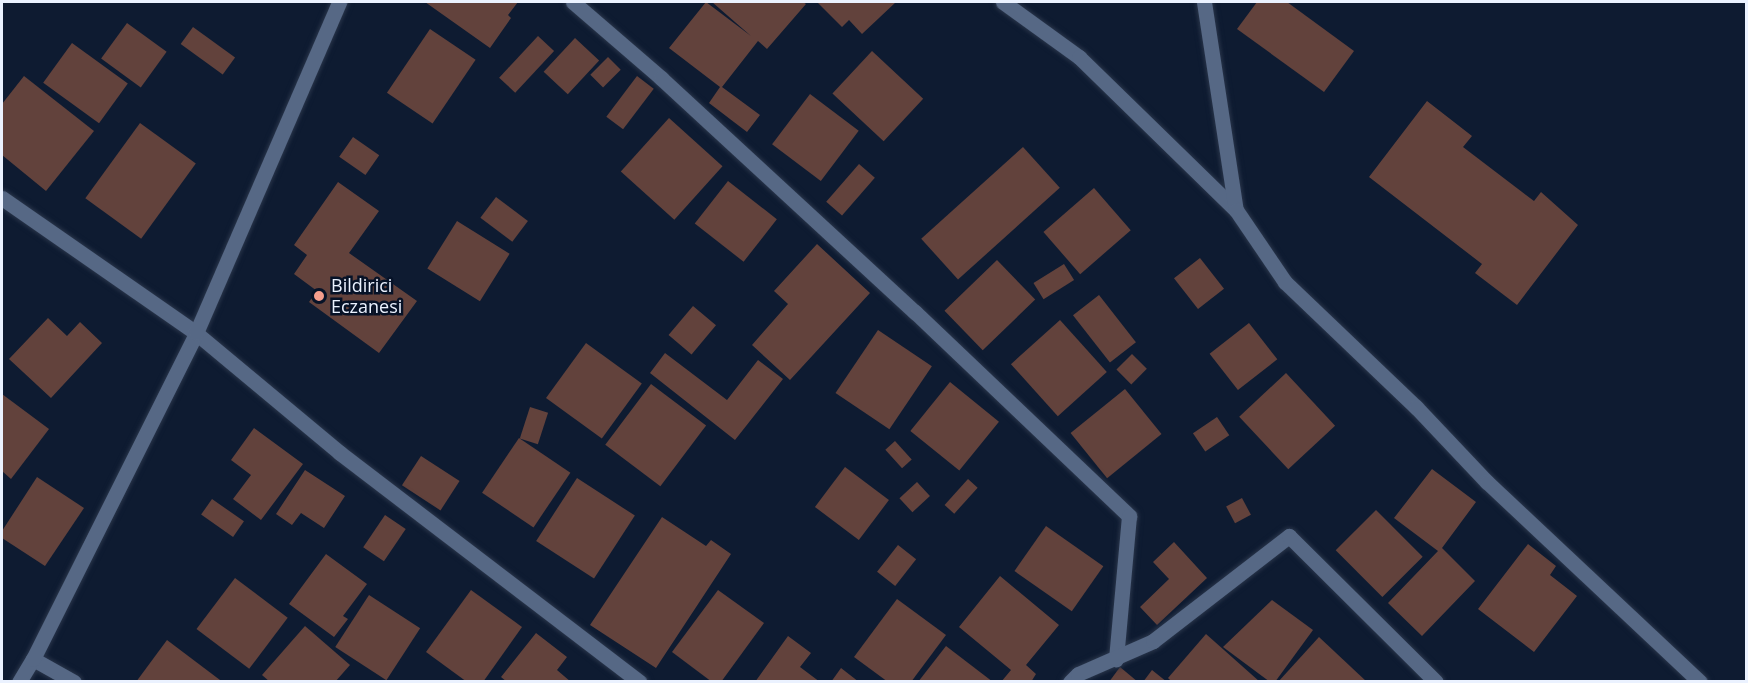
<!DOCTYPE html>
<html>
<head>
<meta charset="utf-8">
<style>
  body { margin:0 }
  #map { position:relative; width:1748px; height:683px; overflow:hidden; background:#0e1b31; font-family:"Open Sans",sans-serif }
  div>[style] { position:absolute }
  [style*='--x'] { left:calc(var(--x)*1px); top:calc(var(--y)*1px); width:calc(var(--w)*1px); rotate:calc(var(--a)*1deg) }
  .building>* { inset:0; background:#62423c; transform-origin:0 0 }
  .roads { filter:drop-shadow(0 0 2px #29354a) drop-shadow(0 0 2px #29354a) }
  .minor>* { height:15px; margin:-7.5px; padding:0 7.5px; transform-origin:7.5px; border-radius:7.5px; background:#566885 }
  .dots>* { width:16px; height:16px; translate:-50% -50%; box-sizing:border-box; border:3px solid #061227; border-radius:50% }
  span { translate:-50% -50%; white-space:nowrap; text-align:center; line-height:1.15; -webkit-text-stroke:5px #061227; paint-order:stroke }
  .poi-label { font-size:18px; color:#ebf2ff }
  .left { translate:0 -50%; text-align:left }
  .frame { position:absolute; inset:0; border:3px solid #ebf2ff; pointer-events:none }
</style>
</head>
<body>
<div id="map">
  <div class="building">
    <div style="clip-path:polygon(425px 2px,518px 2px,508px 15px,511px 18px,490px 48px)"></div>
    <div style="clip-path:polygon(706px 2px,751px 36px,712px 2px,803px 2px,806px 4px,767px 49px,758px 41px,722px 87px,760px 115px,747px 132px,709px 103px,720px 87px,669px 48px)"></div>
    <div style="clip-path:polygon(817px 2px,896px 2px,862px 34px,849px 20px,842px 27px)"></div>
    <div style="clip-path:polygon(1257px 2px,1287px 2px,1354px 51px,1324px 92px,1237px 29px)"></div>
    <div style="left:127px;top:23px;width:49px;height:44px;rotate:36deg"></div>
    <div style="left:193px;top:27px;width:52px;height:21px;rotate:36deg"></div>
    <div style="left:430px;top:29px;width:55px;height:77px;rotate:34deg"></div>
    <div style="left:538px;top:36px;width:22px;height:57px;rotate:43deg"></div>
    <div style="left:575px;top:38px;width:33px;height:46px;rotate:43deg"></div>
    <div style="left:72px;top:43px;width:69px;height:49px;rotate:36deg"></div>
    <div style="left:872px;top:51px;width:70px;height:58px;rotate:43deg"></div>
    <div style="left:608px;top:57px;width:18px;height:25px;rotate:45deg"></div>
    <div style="clip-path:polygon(24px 76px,94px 131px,46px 191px,2px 155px,2px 104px)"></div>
    <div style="left:637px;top:76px;width:21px;height:51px;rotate:37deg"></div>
    <div style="left:810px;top:94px;width:61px;height:63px;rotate:37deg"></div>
    <div style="clip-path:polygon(1427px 101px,1472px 136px,1463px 147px,1534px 201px,1541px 192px,1578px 225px,1517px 305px,1475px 273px,1482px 264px,1369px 177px)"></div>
    <div style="left:669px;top:118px;width:72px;height:72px;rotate:42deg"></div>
    <div style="left:140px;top:123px;width:69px;height:93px;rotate:36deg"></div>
    <div style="left:353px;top:137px;width:32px;height:24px;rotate:35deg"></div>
    <div style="left:1023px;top:147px;width:55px;height:137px;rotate:48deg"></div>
    <div style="left:859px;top:164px;width:21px;height:50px;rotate:41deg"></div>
    <div style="left:728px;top:181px;width:62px;height:54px;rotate:38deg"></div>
    <div style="clip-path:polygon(338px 182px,379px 211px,349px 253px,417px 301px,379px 353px,309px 302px,317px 291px,294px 274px,307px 255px,294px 245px)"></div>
    <div style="left:1094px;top:188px;width:56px;height:67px;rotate:49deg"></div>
    <div style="left:496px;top:197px;width:40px;height:26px;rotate:37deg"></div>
    <div style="left:457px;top:221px;width:62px;height:56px;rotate:32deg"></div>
    <div style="clip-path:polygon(817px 244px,870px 293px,790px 380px,752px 345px,788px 304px,774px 291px)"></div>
    <div style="left:1200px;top:258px;width:39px;height:33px;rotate:52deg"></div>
    <div style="left:997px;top:260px;width:55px;height:73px;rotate:46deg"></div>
    <div style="left:1064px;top:264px;width:19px;height:36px;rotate:58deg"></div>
    <div style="left:1099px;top:295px;width:60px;height:33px;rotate:52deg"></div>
    <div style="left:693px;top:306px;width:30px;height:38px;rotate:40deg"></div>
    <div style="clip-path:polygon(48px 318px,67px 336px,80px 322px,102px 343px,51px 398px,9px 359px)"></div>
    <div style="left:1060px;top:320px;width:70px;height:66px;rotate:48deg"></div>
    <div style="left:1249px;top:323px;width:46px;height:50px;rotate:52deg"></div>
    <div style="left:878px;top:330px;width:65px;height:76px;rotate:34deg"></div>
    <div style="left:586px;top:343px;width:69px;height:68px;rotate:36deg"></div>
    <div style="clip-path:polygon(665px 353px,727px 400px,758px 360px,783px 379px,735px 440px,650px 373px)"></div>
    <div style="left:1132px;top:354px;width:21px;height:22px;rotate:45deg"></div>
    <div style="left:1286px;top:373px;width:72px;height:64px;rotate:47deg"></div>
    <div style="left:950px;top:382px;width:63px;height:63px;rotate:39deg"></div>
    <div style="left:651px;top:384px;width:69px;height:76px;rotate:37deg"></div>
    <div style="left:1125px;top:389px;width:58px;height:70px;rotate:51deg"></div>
    <div style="clip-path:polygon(2px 394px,49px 429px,11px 479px,2px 471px)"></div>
    <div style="left:530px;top:407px;width:19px;height:33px;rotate:18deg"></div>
    <div style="left:1217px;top:417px;width:22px;height:29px;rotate:56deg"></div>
    <div style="clip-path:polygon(254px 428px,303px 464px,261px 520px,233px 499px,251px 475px,231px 460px)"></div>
    <div style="left:519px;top:438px;width:62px;height:66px;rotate:34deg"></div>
    <div style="left:895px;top:441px;width:25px;height:13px;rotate:48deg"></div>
    <div style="left:421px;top:456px;width:46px;height:35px;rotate:33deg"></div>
    <div style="left:845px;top:467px;width:55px;height:50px;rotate:37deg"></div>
    <div style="clip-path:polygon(1432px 469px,1476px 502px,1442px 548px,1475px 581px,1422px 636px,1388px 603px,1438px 551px,1394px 518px)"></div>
    <div style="clip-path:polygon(305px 470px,345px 496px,324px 528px,301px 513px,292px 525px,276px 514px)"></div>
    <div style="clip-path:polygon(37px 477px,84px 508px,45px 566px,2px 538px,2px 531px)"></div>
    <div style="left:577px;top:478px;width:69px;height:75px;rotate:33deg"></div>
    <div style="left:968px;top:479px;width:13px;height:35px;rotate:42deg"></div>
    <div style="left:917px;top:482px;width:19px;height:24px;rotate:47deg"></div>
    <div style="left:1242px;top:498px;width:19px;height:18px;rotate:62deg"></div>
    <div style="left:212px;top:499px;width:39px;height:19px;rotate:35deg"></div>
    <div style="left:1376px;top:510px;width:66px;height:57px;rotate:45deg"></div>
    <div style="left:385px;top:515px;width:25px;height:39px;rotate:34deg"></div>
    <div style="clip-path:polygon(662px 517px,706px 546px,711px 540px,731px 554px,656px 668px,590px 625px)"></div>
    <div style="left:1046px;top:526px;width:70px;height:55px;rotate:35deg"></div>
    <div style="clip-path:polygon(1174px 542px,1207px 578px,1157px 625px,1140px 607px,1169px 579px,1153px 562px)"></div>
    <div style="clip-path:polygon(1528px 544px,1556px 566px,1550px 575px,1577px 596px,1534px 652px,1478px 609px)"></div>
    <div style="left:898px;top:545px;width:23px;height:34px;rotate:38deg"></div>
    <div style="clip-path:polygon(326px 554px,367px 584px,343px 616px,348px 619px,334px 637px,289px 604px)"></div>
    <div style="clip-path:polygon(1000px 576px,1059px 625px,1026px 665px,1036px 674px,1031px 682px,1001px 682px,1011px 670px,959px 627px)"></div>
    <div style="left:235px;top:578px;width:66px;height:64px;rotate:37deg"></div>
    <div style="clip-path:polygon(471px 590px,522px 627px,483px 682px,467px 682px,426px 652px)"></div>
    <div style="clip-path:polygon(718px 590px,764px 623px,721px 682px,712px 682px,672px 652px)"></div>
    <div style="left:369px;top:595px;width:61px;height:62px;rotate:33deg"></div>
    <div style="clip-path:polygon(897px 599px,946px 635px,911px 682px,888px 682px,854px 657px)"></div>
    <div style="clip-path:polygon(1272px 600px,1313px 630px,1275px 682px,1270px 682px,1223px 647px)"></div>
    <div style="clip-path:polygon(305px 626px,350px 665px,335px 682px,270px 682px,262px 675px)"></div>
    <div style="clip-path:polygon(536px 633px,567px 657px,557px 670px,571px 682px,507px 682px,501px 677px)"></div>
    <div style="clip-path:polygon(1206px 634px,1260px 682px,1172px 682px,1168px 678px)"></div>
    <div style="clip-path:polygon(788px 636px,811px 653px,800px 667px,820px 682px,755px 682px)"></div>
    <div style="clip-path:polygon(1319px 637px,1367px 682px,1278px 682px)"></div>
    <div style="clip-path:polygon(167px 640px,220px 680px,218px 682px,136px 682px)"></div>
    <div style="clip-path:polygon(946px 646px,993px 682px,918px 682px)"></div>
    <div style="clip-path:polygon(1120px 667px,1138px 682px,1109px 682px)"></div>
    <div style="clip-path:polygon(841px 668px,859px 682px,831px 682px)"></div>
    <div style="clip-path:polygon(1152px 670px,1167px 682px,1143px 682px)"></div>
  </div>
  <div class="roads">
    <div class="minor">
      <div style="--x:573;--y:2;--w:116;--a:40.8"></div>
      <div style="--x:661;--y:78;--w:345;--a:42.7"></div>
      <div style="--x:915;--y:312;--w:296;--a:43.6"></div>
      <div style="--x:1129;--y:516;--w:144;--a:95.2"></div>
      <div style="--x:1003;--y:2;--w:94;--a:35.9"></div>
      <div style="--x:1079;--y:57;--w:219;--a:44.3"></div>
      <div style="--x:1204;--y:2;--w:210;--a:81.3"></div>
      <div style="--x:1236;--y:210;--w:87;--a:55.8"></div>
      <div style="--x:1285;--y:282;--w:181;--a:43.7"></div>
      <div style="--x:1416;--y:407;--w:103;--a:46.6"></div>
      <div style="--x:1487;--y:482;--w:292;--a:43.2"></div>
      <div style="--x:2;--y:198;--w:236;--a:34.8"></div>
      <div style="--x:196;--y:333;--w:187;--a:39.8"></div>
      <div style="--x:340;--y:453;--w:377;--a:37.4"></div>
      <div style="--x:33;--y:659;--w:47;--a:29.3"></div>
      <div style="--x:19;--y:682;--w:27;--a:-59"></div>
      <div style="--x:33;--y:659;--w:364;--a:-63.4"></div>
      <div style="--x:196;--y:333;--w:361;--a:-66.6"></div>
      <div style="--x:1070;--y:682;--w:11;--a:-45"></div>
      <div style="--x:1078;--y:674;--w:82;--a:-23.7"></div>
      <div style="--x:1153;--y:641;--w:172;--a:-37.7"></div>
      <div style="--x:1289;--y:536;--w:207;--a:44.8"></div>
    </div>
  </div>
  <div class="dots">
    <div style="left:319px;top:296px;background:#f49d8c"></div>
  </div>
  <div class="poi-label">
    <span class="left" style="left:331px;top:296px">Bildirici<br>Eczanesi</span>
  </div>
  <div class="frame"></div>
</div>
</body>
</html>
